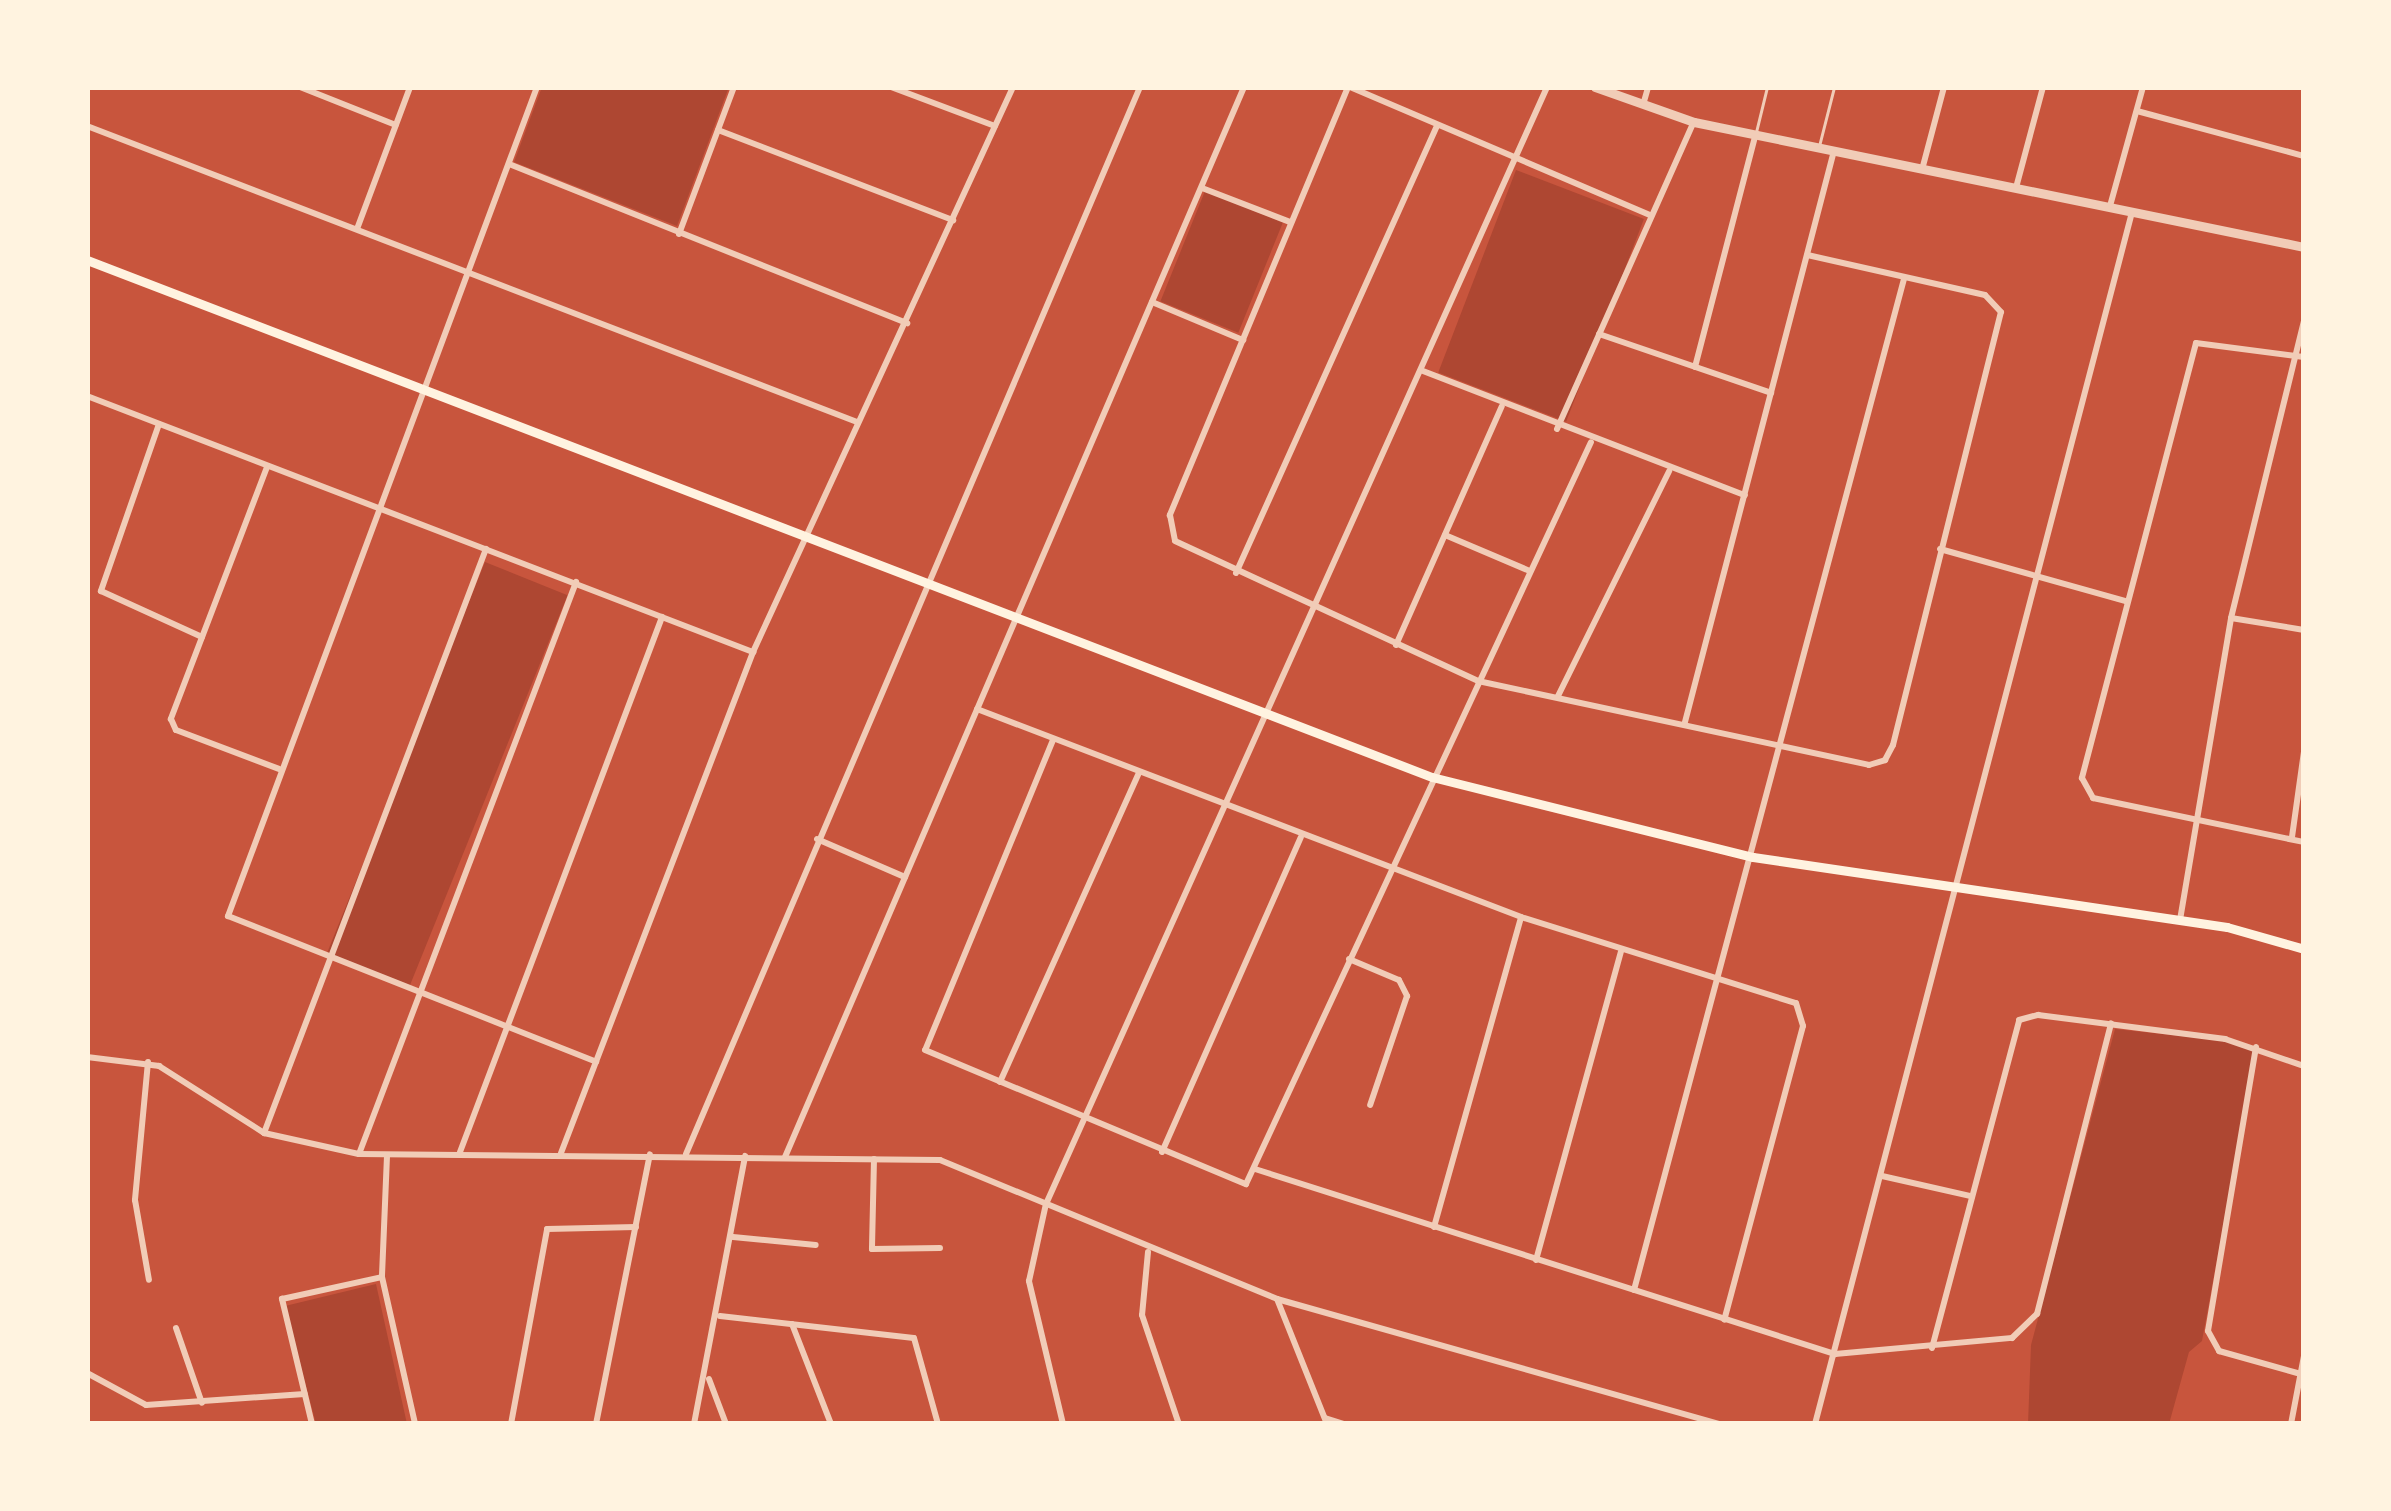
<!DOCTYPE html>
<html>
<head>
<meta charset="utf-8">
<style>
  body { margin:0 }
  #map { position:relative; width:2391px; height:1511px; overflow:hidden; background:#c8553d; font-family:Barlow,sans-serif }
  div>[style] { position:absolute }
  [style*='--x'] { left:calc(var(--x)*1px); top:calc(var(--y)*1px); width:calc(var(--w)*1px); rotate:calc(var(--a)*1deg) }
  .green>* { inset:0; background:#ae4732; transform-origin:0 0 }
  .service>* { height:3px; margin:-1.5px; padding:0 1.5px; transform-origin:1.5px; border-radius:1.5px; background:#f1ccb7 }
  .minor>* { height:6px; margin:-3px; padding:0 3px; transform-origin:3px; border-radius:3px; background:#f1ccb7 }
  .tertiary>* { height:9px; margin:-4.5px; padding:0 4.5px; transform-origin:4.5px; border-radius:4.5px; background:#f1ccb7 }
  .secondary>* { height:9px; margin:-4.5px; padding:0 4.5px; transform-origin:4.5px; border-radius:4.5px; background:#fff3e0 }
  span { translate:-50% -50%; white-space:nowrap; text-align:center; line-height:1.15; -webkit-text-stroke:9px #fff3e0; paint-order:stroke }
  .frame { position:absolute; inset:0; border:90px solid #fff3e0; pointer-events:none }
</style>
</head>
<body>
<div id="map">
  <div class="green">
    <div style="clip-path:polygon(542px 87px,729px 87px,677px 226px,514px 162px)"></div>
    <div style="left:1516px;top:170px;width:137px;height:217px;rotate:21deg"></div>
    <div style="left:1205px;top:191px;width:84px;height:119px;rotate:22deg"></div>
    <div style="left:485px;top:562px;width:89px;height:422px;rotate:22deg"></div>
    <div style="clip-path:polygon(2115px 1029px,2228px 1041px,2255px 1052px,2202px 1341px,2189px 1352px,2169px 1424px,2028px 1424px,2031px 1345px)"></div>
    <div style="clip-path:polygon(376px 1284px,407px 1424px,316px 1424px,285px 1306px)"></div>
  </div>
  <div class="service">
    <div style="--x:1756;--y:132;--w:46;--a:-76.3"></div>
    <div style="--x:1819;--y:146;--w:61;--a:-75.7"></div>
  </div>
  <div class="minor">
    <div style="--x:300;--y:87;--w:103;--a:21.6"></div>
    <div style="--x:537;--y:87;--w:885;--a:110.44"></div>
    <div style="--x:228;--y:916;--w:396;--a:21.6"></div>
    <div style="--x:891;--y:87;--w:111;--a:20.6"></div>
    <div style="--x:1348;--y:87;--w:464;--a:112.6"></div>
    <div style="--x:1170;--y:515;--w:26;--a:79"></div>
    <div style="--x:1175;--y:541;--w:334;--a:24.8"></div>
    <div style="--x:1478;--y:681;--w:400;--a:12.1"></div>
    <div style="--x:1869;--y:765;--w:17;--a:-17"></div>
    <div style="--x:1885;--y:760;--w:17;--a:-62"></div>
    <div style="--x:1893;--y:745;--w:446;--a:-76"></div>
    <div style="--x:2001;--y:312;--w:23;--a:-133"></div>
    <div style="--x:1985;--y:295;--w:182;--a:-167.3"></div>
    <div style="--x:1350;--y:87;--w:326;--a:23.1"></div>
    <div style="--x:1643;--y:105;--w:19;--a:-74"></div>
    <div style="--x:2137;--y:111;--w:173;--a:15.1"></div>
    <div style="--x:87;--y:126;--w:825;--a:21.03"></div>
    <div style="--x:718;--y:130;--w:252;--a:21"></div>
    <div style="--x:509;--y:164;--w:429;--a:21.8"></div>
    <div style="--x:1923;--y:166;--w:82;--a:-75.1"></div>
    <div style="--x:2017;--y:184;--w:100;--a:-75"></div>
    <div style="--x:1202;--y:188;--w:94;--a:21.1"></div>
    <div style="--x:2110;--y:206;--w:123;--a:-74.5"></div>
    <div style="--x:357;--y:229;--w:152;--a:-69.5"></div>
    <div style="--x:679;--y:234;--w:157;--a:-69.5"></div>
    <div style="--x:1152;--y:302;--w:99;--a:22.7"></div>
    <div style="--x:1599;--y:334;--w:182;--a:18.9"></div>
    <div style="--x:2304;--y:357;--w:109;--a:-172.6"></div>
    <div style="--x:2196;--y:343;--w:450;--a:104.7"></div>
    <div style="--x:2082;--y:778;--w:23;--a:61"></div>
    <div style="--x:2093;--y:798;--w:216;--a:11.8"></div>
    <div style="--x:1695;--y:367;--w:239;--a:-75.4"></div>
    <div style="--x:1423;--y:371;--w:345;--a:21.1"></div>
    <div style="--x:87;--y:396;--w:714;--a:21.03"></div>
    <div style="--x:159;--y:424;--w:177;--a:109.2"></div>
    <div style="--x:101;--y:591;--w:111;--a:24.5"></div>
    <div style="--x:1557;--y:429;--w:336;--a:-66"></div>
    <div style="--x:267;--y:467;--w:270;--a:110.9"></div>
    <div style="--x:171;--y:719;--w:12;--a:66"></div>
    <div style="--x:176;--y:730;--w:110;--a:20.7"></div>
    <div style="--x:1445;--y:535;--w:92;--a:23"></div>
    <div style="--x:1940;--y:549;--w:192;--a:15.7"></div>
    <div style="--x:1236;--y:573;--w:489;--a:-65.8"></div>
    <div style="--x:2231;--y:618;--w:74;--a:9.3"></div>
    <div style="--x:1396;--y:645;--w:261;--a:-66.1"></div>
    <div style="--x:1558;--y:696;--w:251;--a:-63.7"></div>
    <div style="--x:977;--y:709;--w:582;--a:20.92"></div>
    <div style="--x:1521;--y:917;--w:288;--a:17.4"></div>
    <div style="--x:1796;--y:1003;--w:24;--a:73"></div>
    <div style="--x:1803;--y:1026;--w:304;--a:105"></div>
    <div style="--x:1685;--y:722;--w:590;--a:-75.38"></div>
    <div style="--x:1053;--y:740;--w:335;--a:112.4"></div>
    <div style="--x:925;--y:1050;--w:348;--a:22.7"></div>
    <div style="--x:1246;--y:1184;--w:818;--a:-65.06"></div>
    <div style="--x:2292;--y:837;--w:86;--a:-82"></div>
    <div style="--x:817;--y:839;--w:96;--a:23.4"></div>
    <div style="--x:2180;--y:920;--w:306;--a:-80.4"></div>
    <div style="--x:2231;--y:618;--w:307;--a:-76.2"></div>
    <div style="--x:1349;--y:959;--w:54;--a:22.8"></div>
    <div style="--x:1399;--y:980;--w:18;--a:63"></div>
    <div style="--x:1407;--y:996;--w:115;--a:108.7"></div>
    <div style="--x:2256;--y:1047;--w:288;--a:99.6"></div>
    <div style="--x:2208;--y:1331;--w:23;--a:61"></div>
    <div style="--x:2219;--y:1351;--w:85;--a:15.7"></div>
    <div style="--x:87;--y:1057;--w:73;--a:7.1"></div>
    <div style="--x:159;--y:1066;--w:125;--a:32.5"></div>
    <div style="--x:264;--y:1133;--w:97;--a:12.5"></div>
    <div style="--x:359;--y:1154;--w:581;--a:0.59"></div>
    <div style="--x:940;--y:1160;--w:365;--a:22.4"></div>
    <div style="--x:1277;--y:1299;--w:459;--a:15.8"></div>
    <div style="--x:148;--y:1062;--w:139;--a:95.4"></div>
    <div style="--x:135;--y:1200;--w:81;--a:80.1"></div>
    <div style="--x:1000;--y:1082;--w:339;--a:-65.8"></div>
    <div style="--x:264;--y:1133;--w:625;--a:-69.19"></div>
    <div style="--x:460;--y:1152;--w:572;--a:-69.31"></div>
    <div style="--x:1162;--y:1152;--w:344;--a:-66.2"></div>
    <div style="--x:561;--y:1153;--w:537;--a:-69.03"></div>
    <div style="--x:753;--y:652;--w:622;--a:-65.29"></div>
    <div style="--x:359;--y:1154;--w:612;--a:-69.22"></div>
    <div style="--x:686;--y:1154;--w:1160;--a:-66.95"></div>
    <div style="--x:387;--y:1156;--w:121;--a:92.4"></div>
    <div style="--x:382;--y:1277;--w:151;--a:77.3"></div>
    <div style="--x:785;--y:1157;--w:1164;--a:-66.78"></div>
    <div style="--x:874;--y:1159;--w:90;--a:91.3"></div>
    <div style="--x:872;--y:1249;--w:68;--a:-0.8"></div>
    <div style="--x:1255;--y:1169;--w:609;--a:17.69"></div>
    <div style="--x:1835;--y:1354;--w:178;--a:-5.2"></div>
    <div style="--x:2012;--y:1338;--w:35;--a:-44"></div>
    <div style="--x:2037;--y:1314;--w:300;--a:-75.7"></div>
    <div style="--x:1882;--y:1176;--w:90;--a:12.8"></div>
    <div style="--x:1434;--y:1227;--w:322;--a:-74.3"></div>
    <div style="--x:733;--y:1237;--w:83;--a:5.5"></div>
    <div style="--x:1148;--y:1252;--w:63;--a:95.4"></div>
    <div style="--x:1142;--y:1315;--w:115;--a:71.3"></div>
    <div style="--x:1536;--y:1260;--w:320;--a:-74.6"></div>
    <div style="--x:1634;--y:1290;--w:1046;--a:-75.05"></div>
    <div style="--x:1277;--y:1299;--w:135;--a:68.2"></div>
    <div style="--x:720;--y:1316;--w:195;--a:6.5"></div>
    <div style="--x:914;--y:1338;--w:89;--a:74.4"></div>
    <div style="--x:792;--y:1324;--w:107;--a:68.7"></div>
    <div style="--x:176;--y:1328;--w:79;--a:70.9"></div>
    <div style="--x:1932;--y:1348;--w:339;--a:-75.1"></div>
    <div style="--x:2019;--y:1020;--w:20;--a:-15"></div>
    <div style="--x:2038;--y:1015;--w:189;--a:7.3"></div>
    <div style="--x:2225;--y:1039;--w:83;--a:18.9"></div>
    <div style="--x:87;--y:1373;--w:67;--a:28.5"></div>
    <div style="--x:146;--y:1405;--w:159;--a:-4"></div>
    <div style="--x:709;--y:1379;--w:48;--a:69.3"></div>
    <div style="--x:1325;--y:1418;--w:20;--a:18"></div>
    <div style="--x:312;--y:1424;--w:129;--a:-103.5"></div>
    <div style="--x:282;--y:1299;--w:102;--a:-12.4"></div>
    <div style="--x:511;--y:1424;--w:198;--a:-79.5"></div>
    <div style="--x:547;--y:1229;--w:89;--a:-1.3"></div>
    <div style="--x:596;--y:1424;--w:275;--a:-78.7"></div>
    <div style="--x:694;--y:1424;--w:273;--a:-79.2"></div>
    <div style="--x:1063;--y:1424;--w:147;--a:-103.4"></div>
    <div style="--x:1029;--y:1281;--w:79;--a:-77.6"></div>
    <div style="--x:1046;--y:1204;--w:1224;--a:-65.84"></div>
    <div style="--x:1815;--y:1424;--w:1253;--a:-75.34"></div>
    <div style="--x:2291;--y:1424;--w:69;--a:-79.2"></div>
  </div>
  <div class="tertiary">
    <div style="--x:1595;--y:87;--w:105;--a:19.5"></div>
    <div style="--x:1694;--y:122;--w:623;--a:11.58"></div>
  </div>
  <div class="secondary">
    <div style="--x:87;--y:260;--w:1441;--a:21.03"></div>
    <div style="--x:1432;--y:777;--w:331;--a:14"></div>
    <div style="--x:1753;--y:857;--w:479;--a:8.4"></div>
    <div style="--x:2227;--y:927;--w:80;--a:15.9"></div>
  </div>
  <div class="frame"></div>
</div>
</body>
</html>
